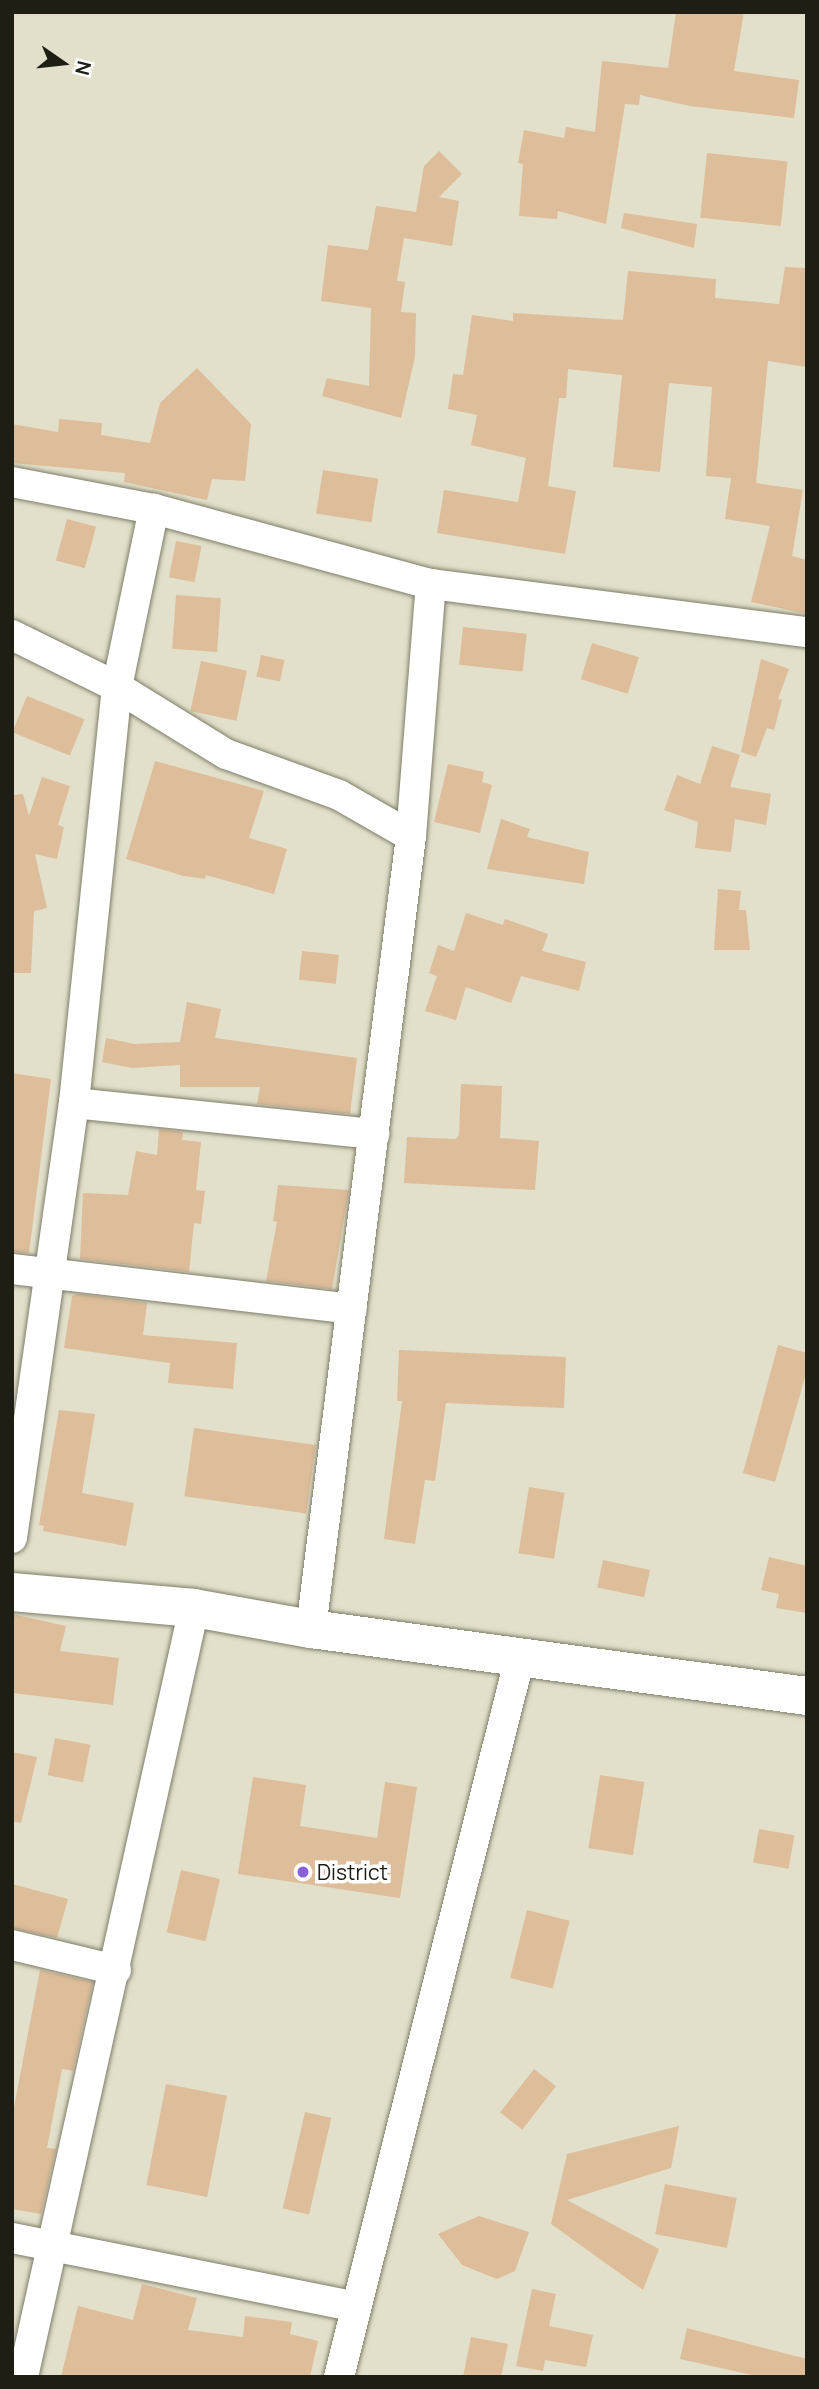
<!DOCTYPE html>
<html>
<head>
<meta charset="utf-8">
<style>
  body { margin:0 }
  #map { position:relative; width:819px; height:2389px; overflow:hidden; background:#e2e0ca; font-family:Manrope,sans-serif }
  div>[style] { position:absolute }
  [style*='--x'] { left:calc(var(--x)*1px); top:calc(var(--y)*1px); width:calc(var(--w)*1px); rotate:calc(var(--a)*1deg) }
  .building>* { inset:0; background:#ddbd9a; transform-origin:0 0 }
  .roads { filter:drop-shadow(0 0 2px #7f7d69) drop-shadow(0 0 2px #7f7d69) }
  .minor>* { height:30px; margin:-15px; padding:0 15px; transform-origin:15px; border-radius:15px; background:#fff }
  .primary>* { height:38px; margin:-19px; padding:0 19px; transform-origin:19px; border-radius:19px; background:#fff }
  .dots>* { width:19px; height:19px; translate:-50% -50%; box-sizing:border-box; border:4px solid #fff; border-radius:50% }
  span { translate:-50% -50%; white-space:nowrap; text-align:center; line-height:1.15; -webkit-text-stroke:7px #fff; paint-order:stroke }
  .poi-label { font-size:21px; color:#1e1e15 }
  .left { translate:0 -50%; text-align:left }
  .frame { position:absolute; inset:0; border:14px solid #1e1e15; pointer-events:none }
  .north { position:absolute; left:28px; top:28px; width:70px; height:70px; -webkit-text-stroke:5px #fff; paint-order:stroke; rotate:104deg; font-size:19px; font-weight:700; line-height:28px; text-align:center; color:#1e1e15 }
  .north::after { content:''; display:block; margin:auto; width:24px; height:32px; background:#1e1e15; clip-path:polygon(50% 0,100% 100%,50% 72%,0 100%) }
</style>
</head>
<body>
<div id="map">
  <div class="building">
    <div style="clip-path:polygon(676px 12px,744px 12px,734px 71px,799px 80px,794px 118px,690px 106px,640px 95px,639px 105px,625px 104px,606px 224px,558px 211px,557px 219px,519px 216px,523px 164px,518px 163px,524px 130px,564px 138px,566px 127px,595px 132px,602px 61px,668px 68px)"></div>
    <div style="clip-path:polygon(439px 151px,462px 174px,439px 197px,459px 201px,452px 246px,404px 238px,397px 281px,405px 282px,401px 312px,416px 313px,415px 357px,401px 418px,322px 396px,327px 378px,369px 386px,371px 308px,321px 301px,328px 245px,368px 250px,376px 206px,416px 212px,424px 166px)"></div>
    <div style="left:707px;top:153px;width:81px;height:65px;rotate:6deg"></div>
    <div style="clip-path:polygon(624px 213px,697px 224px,694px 248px,621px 228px)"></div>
    <div style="clip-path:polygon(785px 267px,807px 268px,807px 367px,768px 361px,756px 483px,803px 490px,792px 556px,807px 560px,807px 614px,751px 602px,770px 526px,725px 519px,731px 478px,706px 476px,712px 387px,669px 383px,660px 472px,613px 467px,622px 375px,568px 369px,566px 398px,559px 398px,548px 486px,576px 491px,565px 554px,437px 533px,444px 490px,518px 502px,526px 458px,471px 445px,477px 415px,448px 409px,453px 374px,463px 375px,472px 315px,513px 321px,513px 313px,623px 320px,628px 271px,716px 279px,715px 298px,779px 304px)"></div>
    <div style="clip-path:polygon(197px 368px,251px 424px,245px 481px,212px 479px,207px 500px,124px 482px,125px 473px,12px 463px,12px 424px,58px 432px,59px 419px,102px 423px,101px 435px,150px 443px,160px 403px)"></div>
    <div style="left:323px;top:470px;width:56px;height:44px;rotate:9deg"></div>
    <div style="left:67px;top:519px;width:30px;height:43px;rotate:15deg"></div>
    <div style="left:176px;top:541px;width:26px;height:37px;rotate:11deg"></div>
    <div style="left:176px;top:595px;width:45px;height:54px;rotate:4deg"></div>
    <div style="left:463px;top:627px;width:64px;height:38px;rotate:6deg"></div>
    <div style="left:592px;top:643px;width:49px;height:38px;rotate:17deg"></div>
    <div style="left:261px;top:655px;width:24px;height:22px;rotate:12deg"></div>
    <div style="clip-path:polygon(761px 659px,789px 669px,778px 699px,782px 700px,774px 730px,767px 728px,756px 757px,741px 752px)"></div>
    <div style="left:201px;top:661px;width:47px;height:51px;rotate:12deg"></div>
    <div style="left:27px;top:696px;width:62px;height:39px;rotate:22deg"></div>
    <div style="clip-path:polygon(712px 746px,740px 755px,730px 787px,771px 794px,766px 825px,735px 819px,731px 852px,695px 848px,698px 822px,664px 810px,677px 775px,700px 784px)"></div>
    <div style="clip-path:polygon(155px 761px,264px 791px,249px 838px,287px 849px,274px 894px,206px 875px,205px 879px,184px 876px,126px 859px)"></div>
    <div style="clip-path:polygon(448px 764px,484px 772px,482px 782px,492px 785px,480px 833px,434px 822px)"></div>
    <div style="clip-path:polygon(42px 777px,70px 786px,58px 825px,64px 827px,57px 859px,35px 854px,47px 908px,34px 911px,31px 973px,12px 973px,12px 795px,23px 794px,29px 816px)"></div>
    <div style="clip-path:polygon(501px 819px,530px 829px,527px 837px,589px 852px,584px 884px,487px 869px)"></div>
    <div style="clip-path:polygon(718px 889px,741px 891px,739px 910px,746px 910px,750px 950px,714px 950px)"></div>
    <div style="clip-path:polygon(466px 913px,503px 925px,505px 919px,548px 934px,542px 951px,586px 962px,579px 991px,521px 976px,511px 1003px,466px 987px,456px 1020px,425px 1011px,437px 976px,429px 973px,438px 945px,454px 951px)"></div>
    <div style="left:302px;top:951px;width:37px;height:29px;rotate:6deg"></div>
    <div style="clip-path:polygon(187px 1002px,221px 1009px,215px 1038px,357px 1058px,350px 1114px,257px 1104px,260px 1087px,180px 1087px,180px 1065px,132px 1068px,102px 1062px,106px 1038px,134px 1044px,180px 1042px)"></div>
    <div style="clip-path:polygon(12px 1073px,51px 1079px,29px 1253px,12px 1252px)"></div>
    <div style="clip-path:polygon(461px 1084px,502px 1086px,500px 1138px,539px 1141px,535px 1190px,404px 1183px,407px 1137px,456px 1139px,459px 1135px)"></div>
    <div style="clip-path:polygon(159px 1129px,183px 1132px,182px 1140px,201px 1142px,196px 1190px,205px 1191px,201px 1224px,194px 1223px,189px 1272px,80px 1259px,83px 1193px,128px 1195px,136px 1151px,157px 1155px)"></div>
    <div style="clip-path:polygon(278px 1185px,349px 1190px,332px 1289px,266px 1281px,277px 1222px,273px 1221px)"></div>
    <div style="clip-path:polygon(79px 1294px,147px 1303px,143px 1335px,237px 1343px,233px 1389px,168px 1383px,170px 1363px,64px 1348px,72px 1296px)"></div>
    <div style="clip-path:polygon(778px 1345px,807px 1353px,807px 1370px,775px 1482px,743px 1473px)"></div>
    <div style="clip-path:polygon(399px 1350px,566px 1357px,564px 1408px,446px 1403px,435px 1481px,425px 1480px,415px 1544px,384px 1539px,402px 1401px,397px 1401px)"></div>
    <div style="clip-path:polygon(59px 1410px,95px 1414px,82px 1493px,134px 1503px,126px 1546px,43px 1531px,44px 1526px,39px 1525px)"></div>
    <div style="left:194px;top:1428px;width:123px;height:69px;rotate:8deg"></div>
    <div style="left:529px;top:1487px;width:36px;height:67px;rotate:9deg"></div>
    <div style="clip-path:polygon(769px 1557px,807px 1566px,807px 1613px,776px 1608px,779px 1594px,761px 1590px)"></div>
    <div style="left:603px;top:1560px;width:48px;height:28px;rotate:12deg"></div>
    <div style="clip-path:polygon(12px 1614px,66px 1626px,60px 1651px,119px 1658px,113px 1705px,12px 1693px)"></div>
    <div style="left:55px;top:1738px;width:36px;height:38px;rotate:11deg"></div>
    <div style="clip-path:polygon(12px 1752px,37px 1757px,21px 1823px,12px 1821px)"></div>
    <div style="left:600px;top:1775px;width:45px;height:74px;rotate:9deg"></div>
    <div style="clip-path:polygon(253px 1777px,306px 1785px,300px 1826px,377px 1838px,385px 1782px,417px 1787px,400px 1898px,238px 1874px)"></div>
    <div style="left:759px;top:1829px;width:36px;height:34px;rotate:10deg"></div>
    <div style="left:181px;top:1870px;width:40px;height:64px;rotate:13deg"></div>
    <div style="clip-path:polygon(12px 1884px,68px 1899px,57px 1938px,12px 1928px)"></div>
    <div style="left:527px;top:1910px;width:44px;height:70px;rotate:14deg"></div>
    <div style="clip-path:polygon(40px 1970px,93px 1982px,73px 2071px,62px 2069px,47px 2148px,56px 2149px,41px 2214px,12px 2209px,12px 2118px)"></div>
    <div style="left:534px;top:2069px;width:28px;height:55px;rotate:38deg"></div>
    <div style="left:166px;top:2084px;width:62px;height:103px;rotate:11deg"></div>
    <div style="left:305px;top:2112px;width:27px;height:99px;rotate:13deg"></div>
    <div style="clip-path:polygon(679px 2126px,671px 2168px,567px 2200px,659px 2249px,643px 2290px,551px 2224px,567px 2154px)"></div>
    <div style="left:665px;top:2184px;width:73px;height:51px;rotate:11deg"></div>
    <div style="clip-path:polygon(479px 2216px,529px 2232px,515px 2271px,497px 2279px,462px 2265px,438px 2234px)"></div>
    <div style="clip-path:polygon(142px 2284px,197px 2298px,188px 2330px,243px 2337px,245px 2316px,292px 2322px,290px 2334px,318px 2341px,310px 2377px,61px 2377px,78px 2306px,133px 2320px)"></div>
    <div style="clip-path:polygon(532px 2289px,556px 2294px,549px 2326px,593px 2335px,586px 2367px,545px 2360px,543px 2371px,516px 2366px)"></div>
    <div style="clip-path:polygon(687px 2328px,807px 2359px,807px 2377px,761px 2377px,680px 2359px)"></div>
    <div style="clip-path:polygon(471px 2337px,508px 2344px,501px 2377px,463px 2377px)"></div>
  </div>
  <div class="roads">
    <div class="minor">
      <div style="--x:12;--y:482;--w:145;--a:10.8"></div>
      <div style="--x:154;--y:509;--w:287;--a:15.2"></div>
      <div style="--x:431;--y:584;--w:379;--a:7.3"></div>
      <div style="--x:12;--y:635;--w:117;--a:26.3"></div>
      <div style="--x:117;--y:687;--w:128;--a:31.6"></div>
      <div style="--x:226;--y:754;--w:120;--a:19.9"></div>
      <div style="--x:339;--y:795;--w:83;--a:29.7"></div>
      <div style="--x:411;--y:836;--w:799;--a:97.19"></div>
      <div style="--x:411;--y:836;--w:253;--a:-85.5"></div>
      <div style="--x:74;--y:1103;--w:302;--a:5.9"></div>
      <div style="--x:12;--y:1269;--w:342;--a:6.7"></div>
      <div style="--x:12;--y:1538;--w:439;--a:-81.9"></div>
      <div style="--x:74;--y:1103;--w:418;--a:-84.1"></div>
      <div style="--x:117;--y:687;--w:182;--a:-78.3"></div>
      <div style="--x:12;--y:1945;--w:107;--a:13.5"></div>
      <div style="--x:12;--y:2238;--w:351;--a:11.3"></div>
      <div style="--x:23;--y:2377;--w:788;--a:-77.46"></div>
      <div style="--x:339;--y:2377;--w:742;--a:-75.89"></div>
    </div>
    <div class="primary">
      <div style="--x:12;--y:1592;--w:183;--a:5"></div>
      <div style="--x:194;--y:1608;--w:119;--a:10.2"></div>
      <div style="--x:311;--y:1629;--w:501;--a:7.69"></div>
    </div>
  </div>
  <div class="dots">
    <div style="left:303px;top:1872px;background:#8960db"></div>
  </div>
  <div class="poi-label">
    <span class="left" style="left:317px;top:1872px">District</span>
  </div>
  <div class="frame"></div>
  <div class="north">N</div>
</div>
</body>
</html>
